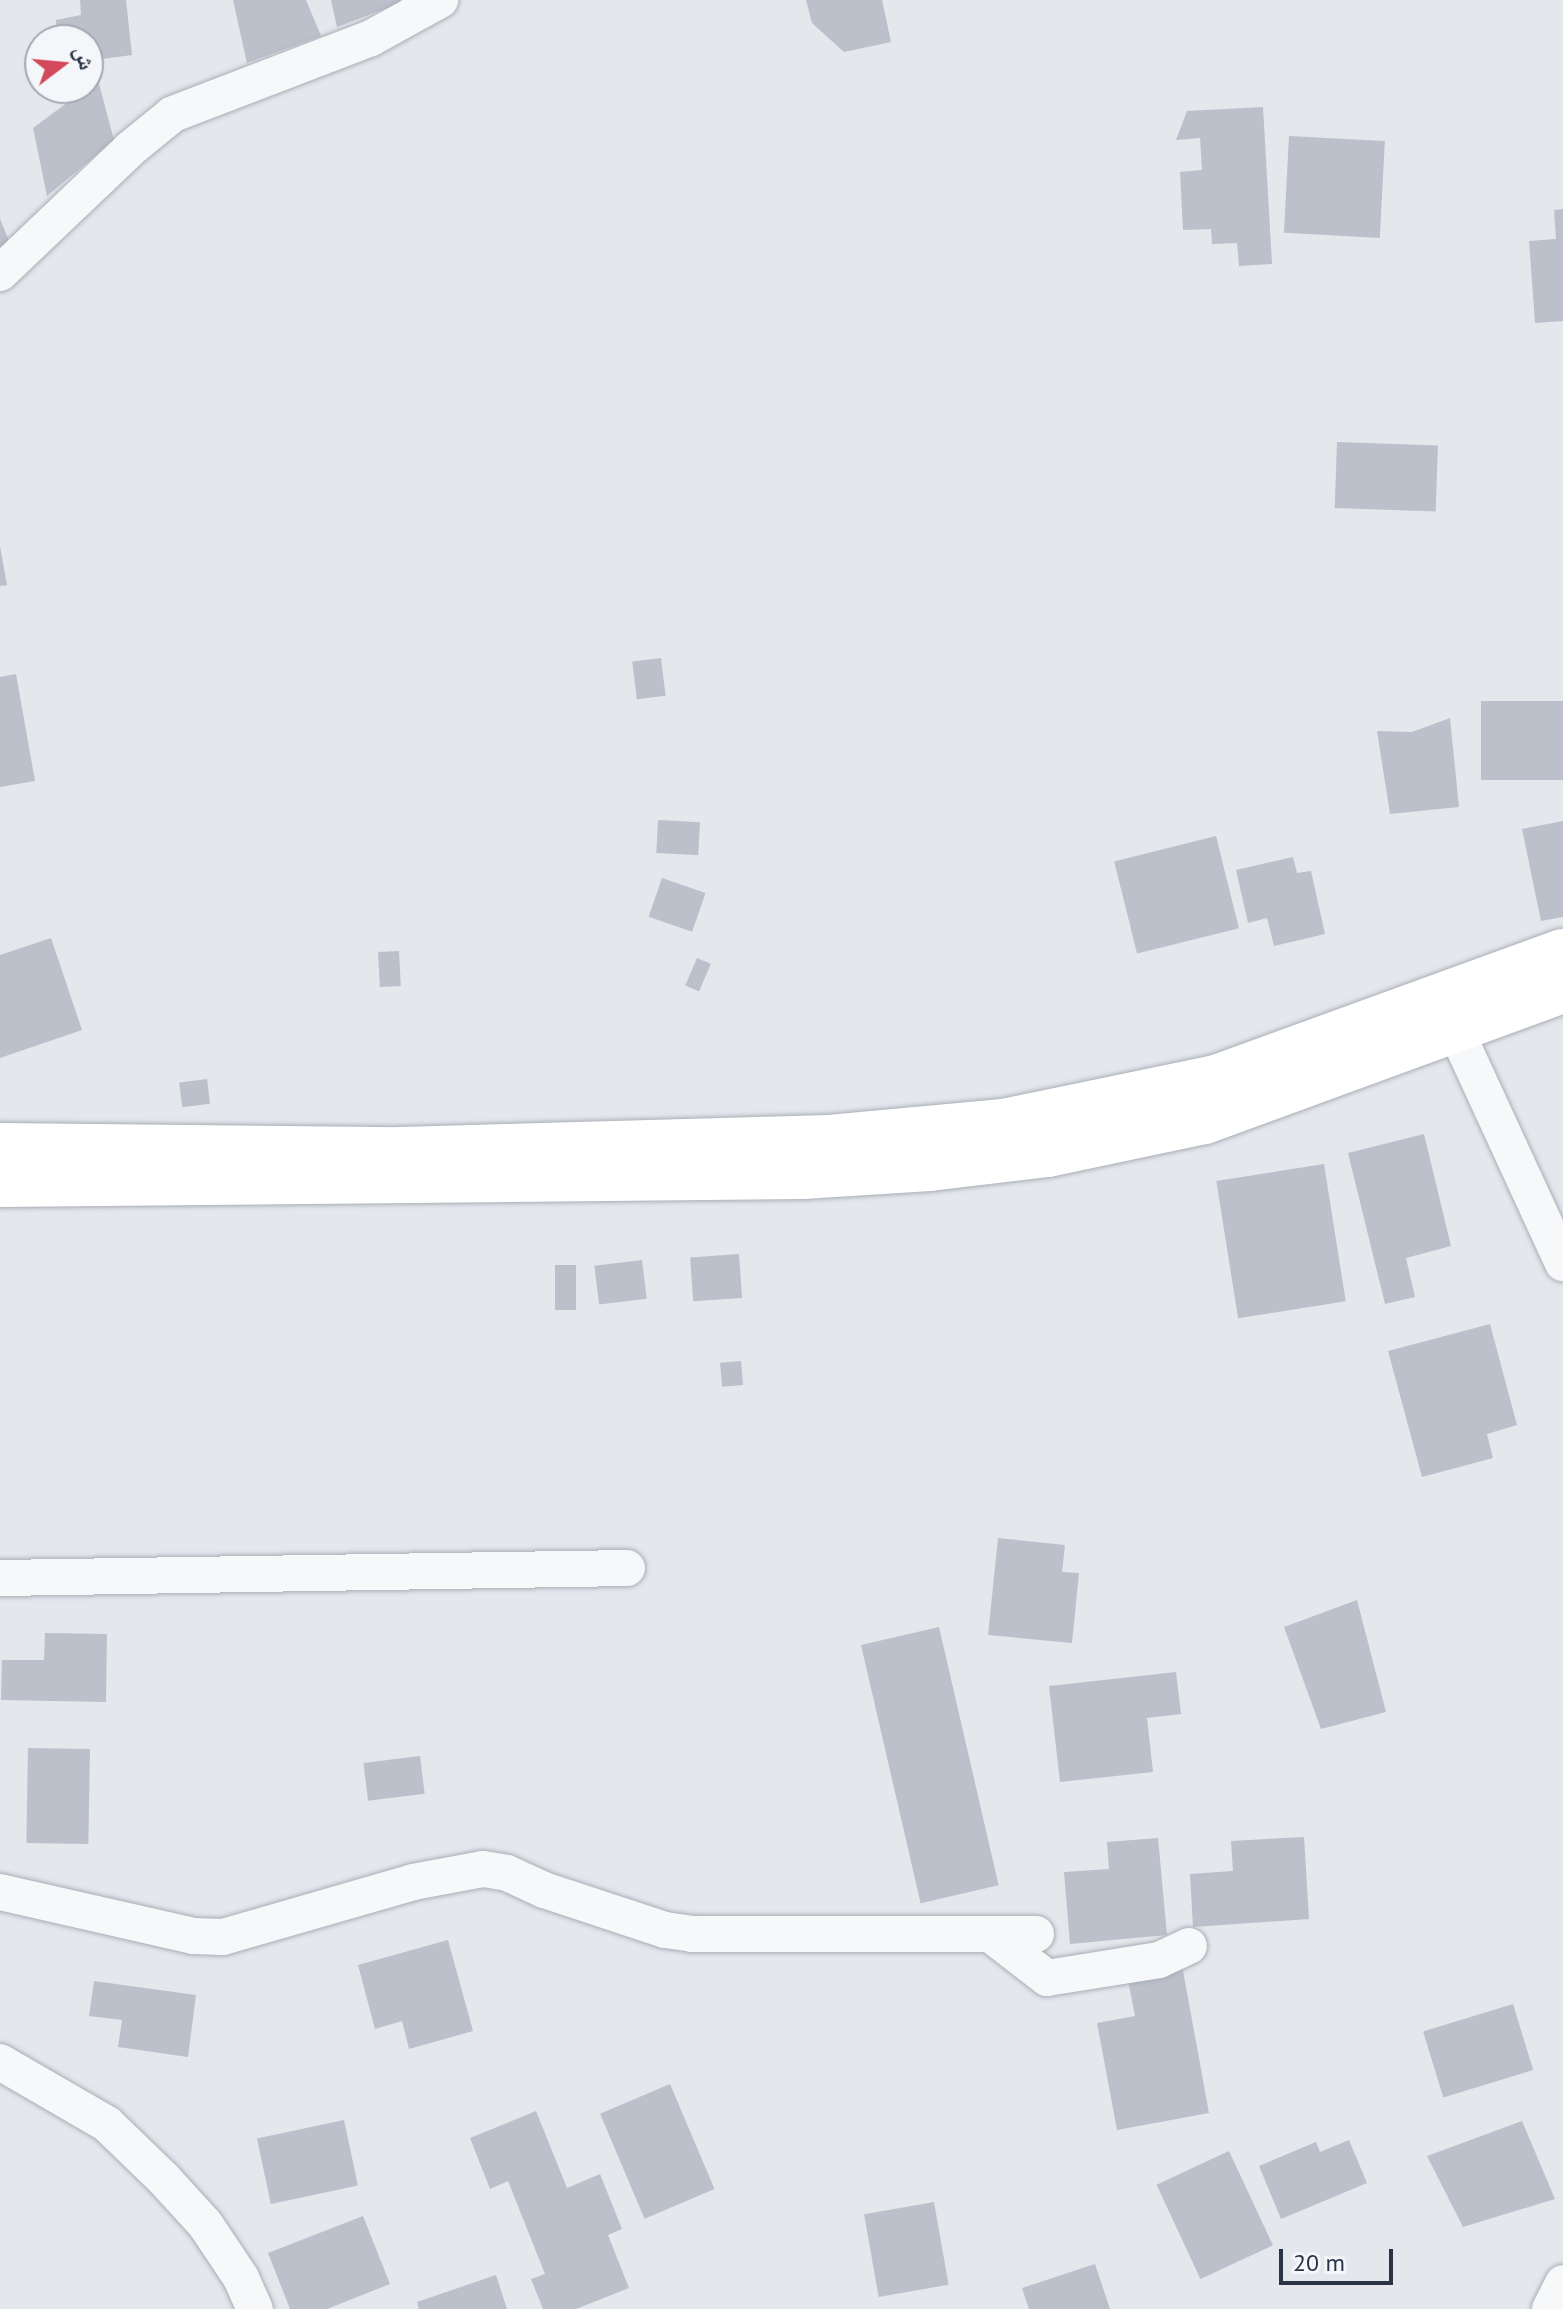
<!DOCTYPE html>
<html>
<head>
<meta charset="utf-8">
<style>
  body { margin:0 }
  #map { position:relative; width:1563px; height:2309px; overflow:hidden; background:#e4e7ec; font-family:"PT Sans","Noto Naskh Arabic",sans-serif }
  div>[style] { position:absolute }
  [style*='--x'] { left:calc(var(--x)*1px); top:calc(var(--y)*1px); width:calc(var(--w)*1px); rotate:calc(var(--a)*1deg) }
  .building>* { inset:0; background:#bbc0ca; transform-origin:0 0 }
  .roads { filter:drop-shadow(0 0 2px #a9aeb7) drop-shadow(0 0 2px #a9aeb7) }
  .minor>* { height:36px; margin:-18px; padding:0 18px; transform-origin:18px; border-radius:18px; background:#f7f8fa }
  .secondary>* { height:44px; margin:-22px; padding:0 22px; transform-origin:22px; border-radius:22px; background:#fff }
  span { translate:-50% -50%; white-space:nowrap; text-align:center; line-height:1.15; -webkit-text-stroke:8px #f4f6f9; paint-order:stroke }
  .north { position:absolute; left:24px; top:24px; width:80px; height:80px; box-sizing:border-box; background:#f4f6f9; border:2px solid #a4a8b1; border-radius:50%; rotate:74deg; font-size:22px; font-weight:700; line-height:32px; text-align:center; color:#2b3445 }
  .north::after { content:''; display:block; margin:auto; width:28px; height:36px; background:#d1495b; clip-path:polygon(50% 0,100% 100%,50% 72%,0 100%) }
  .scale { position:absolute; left:1279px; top:2249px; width:114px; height:36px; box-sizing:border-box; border:4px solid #2b3445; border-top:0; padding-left:10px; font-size:24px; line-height:28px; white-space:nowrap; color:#2b3445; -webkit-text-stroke:6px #f4f6f9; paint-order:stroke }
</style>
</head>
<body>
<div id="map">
  <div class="building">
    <div style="clip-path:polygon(80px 0,126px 0,132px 55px,88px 61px,88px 40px,57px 40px,56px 20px,81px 15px)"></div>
    <div style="clip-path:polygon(233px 0,306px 0,321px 36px,247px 63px)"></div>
    <div style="clip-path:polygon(331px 0,400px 0,400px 3px,337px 27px)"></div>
    <div style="clip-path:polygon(806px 0,882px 0,891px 42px,844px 52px,812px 23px)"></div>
    <div style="clip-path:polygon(98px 80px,114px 140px,47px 196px,33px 128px)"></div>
    <div style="clip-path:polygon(1263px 107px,1272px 264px,1239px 266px,1237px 243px,1212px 244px,1211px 229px,1183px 230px,1180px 172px,1202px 170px,1200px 138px,1176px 140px,1187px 111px)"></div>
    <div style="left:1289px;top:136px;width:96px;height:97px;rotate:3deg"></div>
    <div style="clip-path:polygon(1563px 209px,1563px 321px,1535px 323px,1529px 241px,1556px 239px,1554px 210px)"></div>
    <div style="clip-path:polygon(0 219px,16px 258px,0 264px)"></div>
    <div style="left:1337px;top:442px;width:101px;height:66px;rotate:2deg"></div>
    <div style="clip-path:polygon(0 546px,7px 585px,0 586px)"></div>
    <div style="left:661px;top:658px;width:38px;height:29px;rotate:83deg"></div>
    <div style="clip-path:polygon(16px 674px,35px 781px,0 787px,0 677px)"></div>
    <div style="left:1563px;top:701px;width:79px;height:82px;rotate:90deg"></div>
    <div style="clip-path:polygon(1450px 718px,1459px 807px,1390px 814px,1377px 731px,1412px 732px)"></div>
    <div style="left:658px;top:820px;width:42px;height:33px;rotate:3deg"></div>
    <div style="clip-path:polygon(1563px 821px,1563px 917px,1541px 921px,1522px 829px)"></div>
    <div style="left:1216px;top:836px;width:95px;height:105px;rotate:76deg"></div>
    <div style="clip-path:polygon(1293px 857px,1297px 873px,1311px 871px,1325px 934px,1274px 946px,1267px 918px,1248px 923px,1236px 870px)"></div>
    <div style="left:662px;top:878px;width:46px;height:41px;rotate:19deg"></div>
    <div style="clip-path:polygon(51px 938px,82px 1030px,0 1058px,0 955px)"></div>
    <div style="left:399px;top:951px;width:35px;height:21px;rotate:87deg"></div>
    <div style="left:697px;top:958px;width:15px;height:30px;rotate:23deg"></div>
    <div style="left:207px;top:1079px;width:25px;height:28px;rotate:83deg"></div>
    <div style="clip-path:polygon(1424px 1134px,1451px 1246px,1406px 1258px,1415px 1297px,1385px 1304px,1348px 1153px)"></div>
    <div style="left:1324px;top:1164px;width:139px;height:109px;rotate:81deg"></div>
    <div style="left:739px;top:1254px;width:44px;height:49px;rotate:86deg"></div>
    <div style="left:642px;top:1260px;width:39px;height:48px;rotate:83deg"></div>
    <div style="left:555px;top:1265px;width:21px;height:45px"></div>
    <div style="clip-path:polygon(1490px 1324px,1517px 1425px,1487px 1434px,1493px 1458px,1422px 1477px,1388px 1351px)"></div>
    <div style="left:741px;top:1361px;width:24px;height:21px;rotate:85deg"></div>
    <div style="clip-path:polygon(998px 1538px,1065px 1545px,1062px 1572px,1079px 1573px,1072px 1643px,988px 1635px)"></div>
    <div style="clip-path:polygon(1357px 1600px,1386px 1712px,1321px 1729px,1284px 1627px)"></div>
    <div style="left:939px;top:1627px;width:265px;height:80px;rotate:77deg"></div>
    <div style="clip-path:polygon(45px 1633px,107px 1634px,106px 1702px,1px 1700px,2px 1660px,44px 1660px)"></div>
    <div style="clip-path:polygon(1176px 1672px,1181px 1714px,1147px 1718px,1153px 1772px,1060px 1782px,1049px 1686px)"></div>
    <div style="left:28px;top:1748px;width:62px;height:95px;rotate:1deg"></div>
    <div style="left:420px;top:1756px;width:38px;height:57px;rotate:83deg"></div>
    <div style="clip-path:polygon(1304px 1837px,1309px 1919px,1193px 1927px,1190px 1874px,1233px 1871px,1231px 1841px)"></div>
    <div style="clip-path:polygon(1158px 1838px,1167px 1935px,1070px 1944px,1064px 1872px,1109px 1869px,1107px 1842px)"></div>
    <div style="clip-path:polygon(448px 1940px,473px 2031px,409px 2049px,402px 2021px,375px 2029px,358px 1965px)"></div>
    <div style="clip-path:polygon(1182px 1965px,1209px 2113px,1117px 2130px,1097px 2023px,1135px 2016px,1127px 1975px)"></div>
    <div style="clip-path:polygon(94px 1981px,196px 1995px,188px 2057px,118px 2047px,122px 2020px,89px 2016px)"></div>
    <div style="left:1513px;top:2004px;width:69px;height:94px;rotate:73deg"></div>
    <div style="left:670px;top:2084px;width:114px;height:76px;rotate:67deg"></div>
    <div style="clip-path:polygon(536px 2111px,567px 2188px,600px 2174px,622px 2229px,608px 2235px,629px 2288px,576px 2309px,543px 2309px,531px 2279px,545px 2274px,508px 2181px,490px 2189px,470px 2138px)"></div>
    <div style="left:344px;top:2120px;width:67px;height:89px;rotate:78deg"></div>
    <div style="clip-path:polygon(1522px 2121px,1555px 2199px,1463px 2227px,1427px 2156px)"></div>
    <div style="clip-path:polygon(1349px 2140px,1367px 2183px,1281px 2219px,1259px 2166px,1316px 2142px,1320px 2152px)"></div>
    <div style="left:1229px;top:2151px;width:104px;height:80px;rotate:65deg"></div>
    <div style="left:934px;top:2202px;width:84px;height:71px;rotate:80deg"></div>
    <div style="clip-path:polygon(363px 2216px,390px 2284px,327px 2309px,290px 2309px,268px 2253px)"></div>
    <div style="clip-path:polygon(1095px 2264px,1110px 2309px,1029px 2309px,1022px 2288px)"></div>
    <div style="clip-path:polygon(496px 2275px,507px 2309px,419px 2309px,417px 2302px)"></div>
  </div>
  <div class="roads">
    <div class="minor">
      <div style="--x:0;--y:273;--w:180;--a:-43.6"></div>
      <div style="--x:130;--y:149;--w:55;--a:-39.1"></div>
      <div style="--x:173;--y:114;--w:212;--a:-21"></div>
      <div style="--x:371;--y:38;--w:79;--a:-28.8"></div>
      <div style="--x:1445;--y:1007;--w:282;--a:65.3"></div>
      <div style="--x:0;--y:1578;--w:627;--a:-0.91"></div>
      <div style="--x:0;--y:1892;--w:199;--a:12.8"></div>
      <div style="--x:194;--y:1936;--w:29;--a:2"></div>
      <div style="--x:223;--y:1937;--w:198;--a:-16.1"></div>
      <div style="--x:413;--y:1882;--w:71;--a:-10.5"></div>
      <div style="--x:483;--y:1869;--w:24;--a:9"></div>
      <div style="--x:507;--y:1873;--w:41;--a:24.7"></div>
      <div style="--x:544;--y:1890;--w:127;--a:18.3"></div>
      <div style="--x:665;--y:1930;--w:27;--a:8"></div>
      <div style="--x:692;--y:1934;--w:344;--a:0"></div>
      <div style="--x:990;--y:1934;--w:72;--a:37.7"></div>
      <div style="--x:1047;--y:1978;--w:113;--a:-9.1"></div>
      <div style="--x:1159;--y:1960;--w:33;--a:-25"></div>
      <div style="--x:0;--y:2062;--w:124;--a:30.1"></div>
      <div style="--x:107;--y:2124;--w:78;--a:44"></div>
      <div style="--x:163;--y:2178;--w:62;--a:47.6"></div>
      <div style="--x:205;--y:2224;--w:65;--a:56.3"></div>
      <div style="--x:241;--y:2278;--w:34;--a:66"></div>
      <div style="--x:1550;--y:2309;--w:29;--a:-63"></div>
    </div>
    <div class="secondary">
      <div style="--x:0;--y:1145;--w:401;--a:0.6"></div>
      <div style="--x:401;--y:1149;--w:428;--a:-1.6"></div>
      <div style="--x:829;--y:1137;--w:175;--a:-5.3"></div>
      <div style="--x:1003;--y:1121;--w:217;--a:-11.7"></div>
      <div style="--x:1216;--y:1077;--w:369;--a:-20"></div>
      <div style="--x:0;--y:1185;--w:803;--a:-0.57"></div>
      <div style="--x:803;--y:1177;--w:127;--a:-3.6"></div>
      <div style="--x:930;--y:1169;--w:119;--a:-6.8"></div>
      <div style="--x:1048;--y:1155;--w:160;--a:-11.9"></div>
      <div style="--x:1205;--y:1122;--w:381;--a:-20.1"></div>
    </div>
  </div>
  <div class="north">ش</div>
  <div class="scale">20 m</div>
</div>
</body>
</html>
